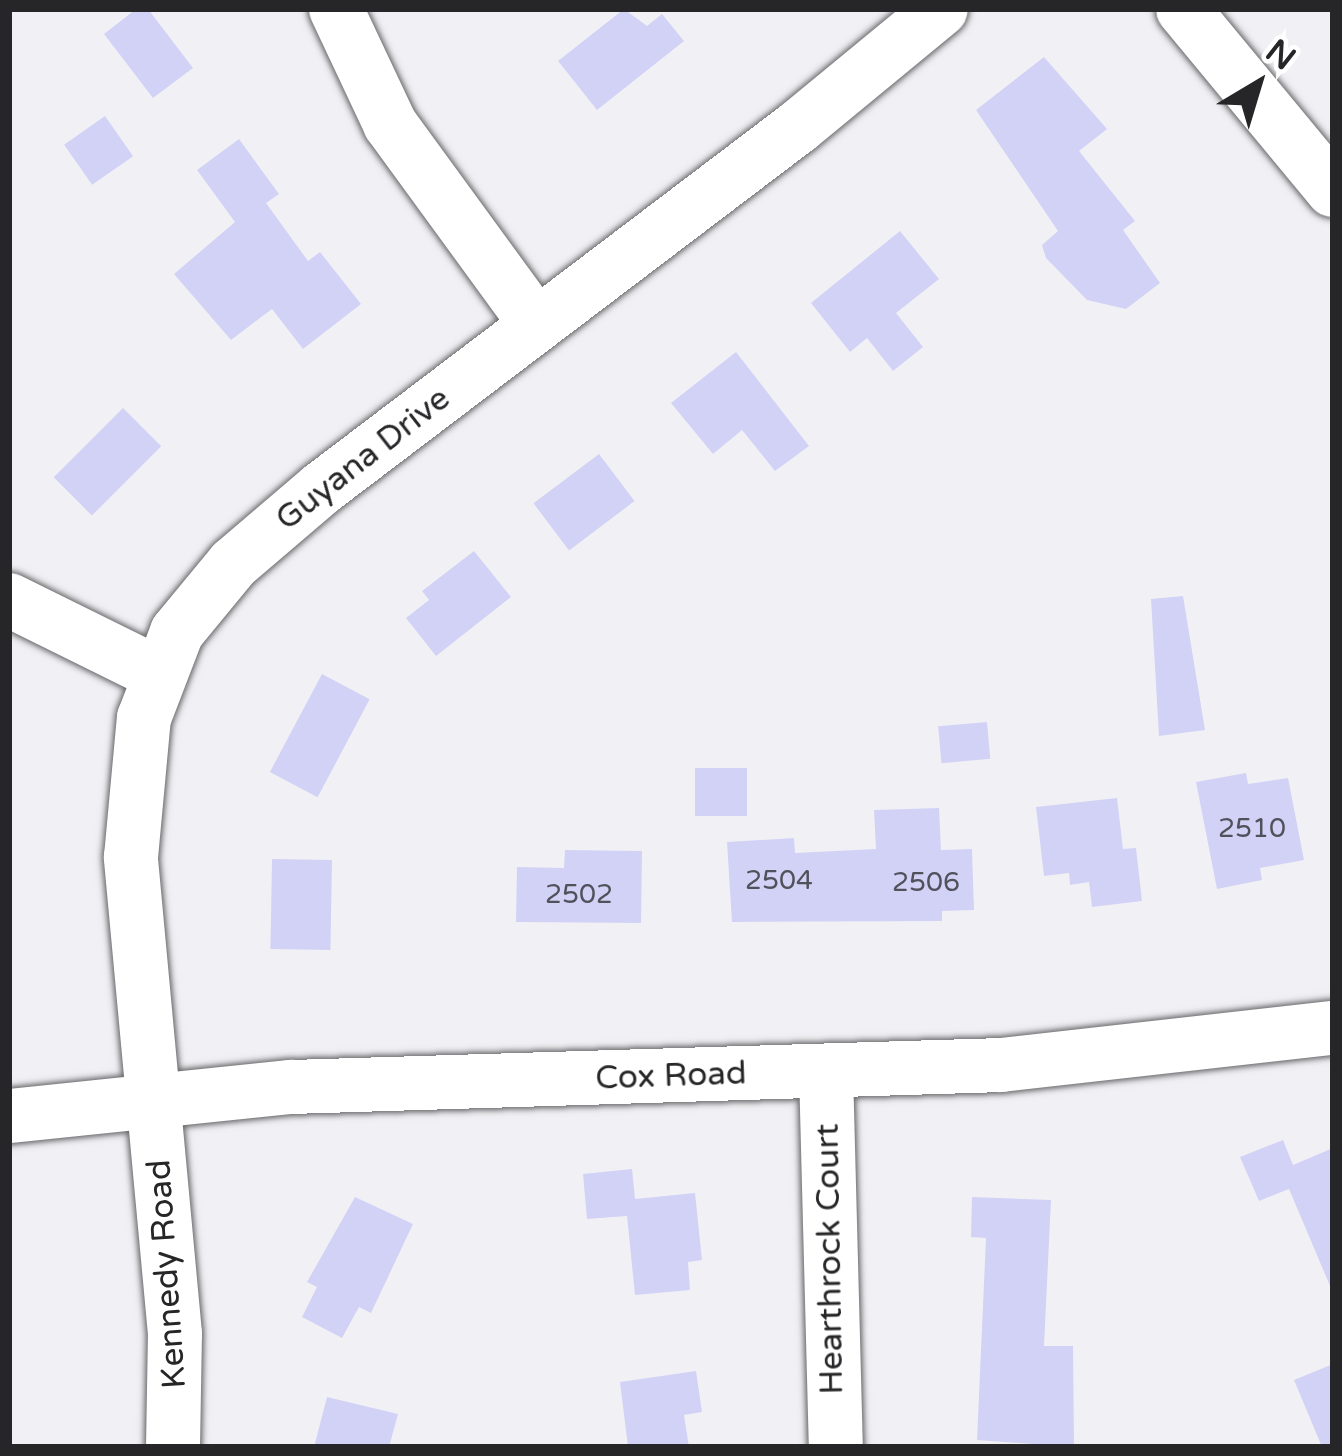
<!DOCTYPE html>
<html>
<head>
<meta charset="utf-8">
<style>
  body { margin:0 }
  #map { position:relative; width:1342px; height:1456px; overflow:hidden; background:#f1f1f5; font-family:"Varela Round",sans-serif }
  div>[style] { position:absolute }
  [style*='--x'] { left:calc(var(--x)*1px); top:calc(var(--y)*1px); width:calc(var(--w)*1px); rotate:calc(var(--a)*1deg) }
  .building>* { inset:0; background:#d2d2f7; transform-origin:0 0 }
  .roads { filter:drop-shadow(0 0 3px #68686b) drop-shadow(0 0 3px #68686b) }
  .street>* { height:54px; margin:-27px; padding:0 27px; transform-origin:27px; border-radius:27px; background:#fff }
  span { translate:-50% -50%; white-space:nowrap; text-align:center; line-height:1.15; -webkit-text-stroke:10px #fff; paint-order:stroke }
  .number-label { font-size:27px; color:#51515c }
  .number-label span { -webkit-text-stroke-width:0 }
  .street-label { font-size:33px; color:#262628 }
  .frame { position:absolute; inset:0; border:12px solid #262628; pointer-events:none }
  .north { position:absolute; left:1198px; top:24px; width:120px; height:120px; -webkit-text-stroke:9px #fff; paint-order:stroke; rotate:38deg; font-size:33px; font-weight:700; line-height:48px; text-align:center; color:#262628 }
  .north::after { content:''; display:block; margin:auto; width:42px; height:54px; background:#262628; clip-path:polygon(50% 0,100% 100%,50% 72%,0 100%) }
</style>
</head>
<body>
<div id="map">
  <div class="building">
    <div style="clip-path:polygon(136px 9px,148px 9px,193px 68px,153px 98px,104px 34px)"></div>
    <div style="clip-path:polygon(624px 9px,647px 26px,662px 14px,684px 41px,597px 110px,558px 61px)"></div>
    <div style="clip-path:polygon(1044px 57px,1107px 129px,1079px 151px,1135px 221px,1123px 230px,1160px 283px,1126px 309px,1087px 300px,1046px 258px,1042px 245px,1058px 231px,976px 110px)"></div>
    <div style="left:105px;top:116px;width:49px;height:50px;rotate:55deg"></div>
    <div style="clip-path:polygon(239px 139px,279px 194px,266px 203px,308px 261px,320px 252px,361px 304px,303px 349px,272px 309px,231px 340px,174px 274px,235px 222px,197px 170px)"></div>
    <div style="clip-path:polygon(900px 231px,939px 279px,896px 313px,923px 347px,893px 371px,867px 338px,850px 352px,811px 303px)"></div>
    <div style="clip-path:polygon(736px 352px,809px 446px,775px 471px,742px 430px,713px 454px,671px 403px)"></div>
    <div style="left:123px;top:408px;width:54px;height:98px;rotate:45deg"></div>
    <div style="left:599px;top:454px;width:59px;height:82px;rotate:53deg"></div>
    <div style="clip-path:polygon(474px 551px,511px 597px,436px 656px,406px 618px,429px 600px,422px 591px)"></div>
    <div style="clip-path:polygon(1183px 596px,1205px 730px,1159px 736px,1151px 599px)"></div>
    <div style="left:322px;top:674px;width:54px;height:111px;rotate:28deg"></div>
    <div style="left:987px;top:722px;width:37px;height:49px;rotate:85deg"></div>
    <div style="left:695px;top:768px;width:52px;height:48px"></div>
    <div style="clip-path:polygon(1246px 773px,1248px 784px,1288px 778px,1304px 860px,1260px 868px,1262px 880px,1217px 889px,1196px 782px)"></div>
    <div style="clip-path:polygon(1117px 798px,1123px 849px,1136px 848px,1142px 901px,1092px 907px,1089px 882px,1070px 885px,1069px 873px,1044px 876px,1036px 807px)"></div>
    <div style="clip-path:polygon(939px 808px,941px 850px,972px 849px,974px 910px,942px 911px,942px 921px,732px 922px,727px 842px,794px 838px,795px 853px,876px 849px,874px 810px)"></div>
    <div style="clip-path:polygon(565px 850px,642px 851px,641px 923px,516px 922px,517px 867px,564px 868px)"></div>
    <div style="left:272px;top:859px;width:60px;height:90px;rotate:1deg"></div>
    <div style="clip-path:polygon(1283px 1140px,1293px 1165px,1333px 1148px,1333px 1293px,1289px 1189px,1259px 1201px,1240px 1157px)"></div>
    <div style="clip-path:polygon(632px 1169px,635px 1199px,695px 1193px,702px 1260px,688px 1262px,690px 1290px,635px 1295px,627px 1216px,587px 1219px,583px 1174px)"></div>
    <div style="clip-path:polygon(355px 1197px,413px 1224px,371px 1313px,359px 1307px,342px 1338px,302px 1317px,317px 1287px,307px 1282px)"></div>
    <div style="clip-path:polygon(972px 1197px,1051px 1200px,1044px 1346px,1073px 1346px,1074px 1447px,977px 1440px,986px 1238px,971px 1237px)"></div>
    <div style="clip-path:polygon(1333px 1364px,1333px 1447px,1322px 1447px,1294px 1380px)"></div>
    <div style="clip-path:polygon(696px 1371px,702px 1412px,684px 1415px,689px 1447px,628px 1447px,620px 1382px)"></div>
    <div style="clip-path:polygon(327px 1397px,398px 1414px,389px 1447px,314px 1447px)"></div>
  </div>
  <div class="roads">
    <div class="street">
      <div style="--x:336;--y:9;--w:127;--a:64.8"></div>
      <div style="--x:390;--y:124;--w:248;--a:53.9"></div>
      <div style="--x:1183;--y:9;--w:235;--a:50.4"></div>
      <div style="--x:9;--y:600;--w:165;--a:26.3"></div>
      <div style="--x:826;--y:1071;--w:376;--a:88.5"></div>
      <div style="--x:9;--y:1116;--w:283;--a:-5.9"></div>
      <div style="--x:291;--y:1087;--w:710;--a:-1.77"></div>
      <div style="--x:1001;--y:1065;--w:334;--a:-6.4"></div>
      <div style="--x:173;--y:1447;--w:113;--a:-89"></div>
      <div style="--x:175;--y:1334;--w:479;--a:-95.3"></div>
      <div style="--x:131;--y:857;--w:140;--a:-84.7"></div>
      <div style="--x:144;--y:718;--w:92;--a:-69"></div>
      <div style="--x:177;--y:632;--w:88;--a:-50.5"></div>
      <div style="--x:233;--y:564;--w:117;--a:-40.5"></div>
      <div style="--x:322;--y:488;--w:597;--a:-37.18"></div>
      <div style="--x:798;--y:127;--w:185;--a:-39.5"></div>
    </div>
  </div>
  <div class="number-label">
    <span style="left:1252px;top:829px">2510</span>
    <span style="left:779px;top:881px">2504</span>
    <span style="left:926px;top:883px">2506</span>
    <span style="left:579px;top:895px">2502</span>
  </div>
  <div class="street-label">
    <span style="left:363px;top:459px;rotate:-38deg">Guyana Drive</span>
    <span style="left:671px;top:1076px;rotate:-2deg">Cox Road</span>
    <span style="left:830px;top:1259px;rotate:-91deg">Hearthrock Court</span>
    <span style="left:167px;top:1274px;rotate:-94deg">Kennedy Road</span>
  </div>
  <div class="frame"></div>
  <div class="north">N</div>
</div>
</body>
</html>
